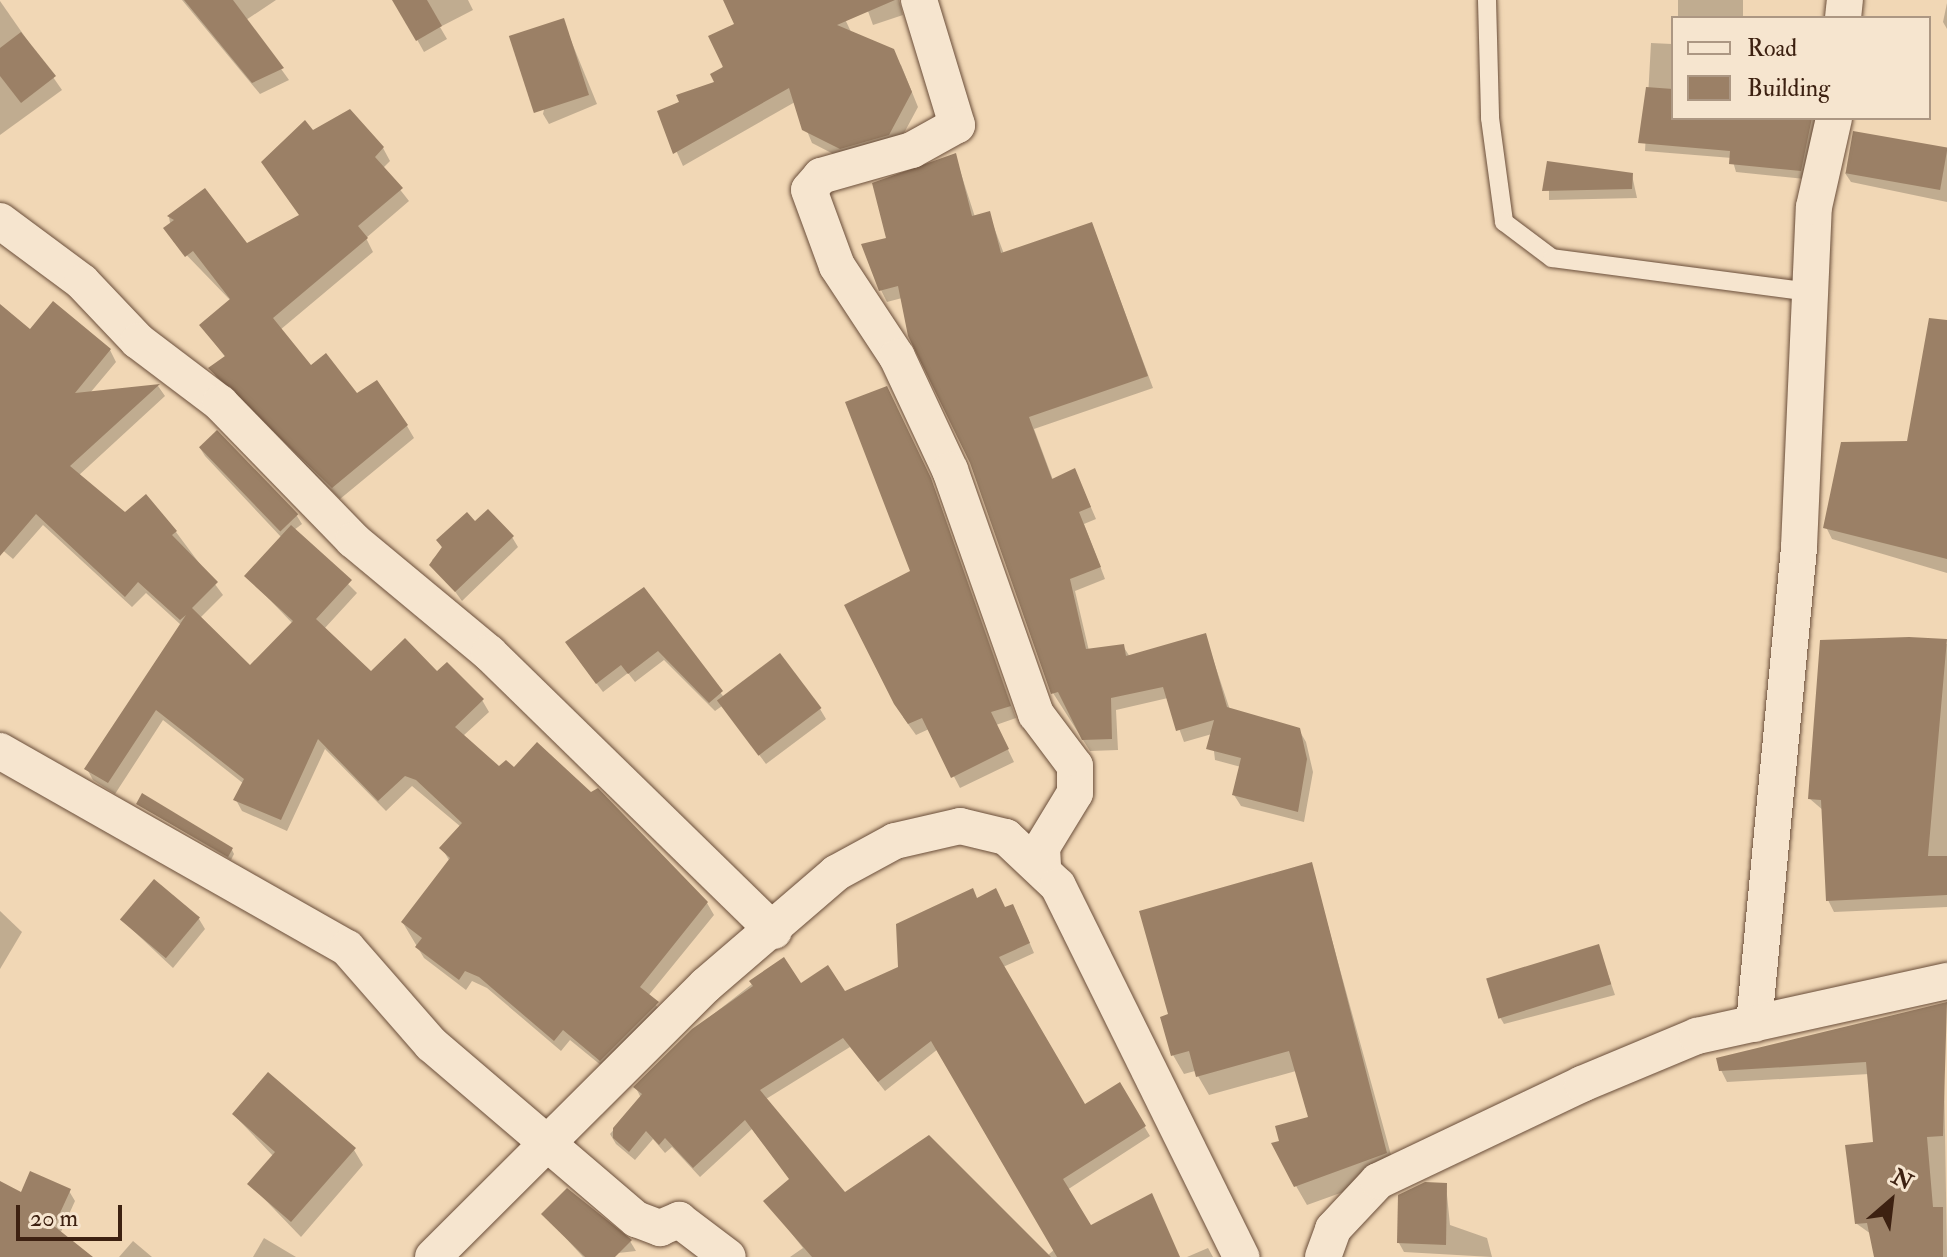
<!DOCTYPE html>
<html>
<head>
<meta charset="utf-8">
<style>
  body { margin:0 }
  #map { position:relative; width:1947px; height:1257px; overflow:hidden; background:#f1d7b5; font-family:"IM FELL Double Pica",serif }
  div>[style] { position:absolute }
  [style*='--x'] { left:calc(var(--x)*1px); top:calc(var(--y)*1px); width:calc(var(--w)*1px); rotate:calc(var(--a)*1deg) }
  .shadow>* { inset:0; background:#0003; transform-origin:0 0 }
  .building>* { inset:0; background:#9b8066; transform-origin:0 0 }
  .roads { filter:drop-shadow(0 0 2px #6a4e3a) drop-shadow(0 0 2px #6a4e3a) }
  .service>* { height:18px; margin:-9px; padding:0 9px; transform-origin:9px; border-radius:9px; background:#f6e5cf }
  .minor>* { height:36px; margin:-18px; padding:0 18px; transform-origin:18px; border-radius:18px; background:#f6e5cf }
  span { translate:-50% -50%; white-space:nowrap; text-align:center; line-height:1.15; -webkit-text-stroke:8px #f6e5cf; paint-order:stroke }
  .legend { position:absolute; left:1671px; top:16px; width:260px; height:104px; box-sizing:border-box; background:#f6e5cf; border:2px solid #ac9783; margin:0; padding:10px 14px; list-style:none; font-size:24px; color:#3d2111 }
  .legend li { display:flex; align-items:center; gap:16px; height:40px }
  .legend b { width:40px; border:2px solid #ac9783 }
  .north { position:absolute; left:1851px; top:1161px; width:80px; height:80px; -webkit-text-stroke:6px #f6e5cf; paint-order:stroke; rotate:28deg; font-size:22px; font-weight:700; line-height:32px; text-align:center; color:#3d2111 }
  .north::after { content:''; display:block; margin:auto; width:28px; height:36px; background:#3d2111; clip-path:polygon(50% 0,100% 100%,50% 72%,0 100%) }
  .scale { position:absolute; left:16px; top:1205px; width:106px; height:36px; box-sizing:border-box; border:4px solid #3d2111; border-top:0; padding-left:10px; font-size:24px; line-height:28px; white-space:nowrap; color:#3d2111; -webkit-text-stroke:6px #f6e5cf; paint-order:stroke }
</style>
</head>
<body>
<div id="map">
  <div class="shadow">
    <div style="clip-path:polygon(182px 0,276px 0,246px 20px,289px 80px,260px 94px)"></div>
    <div style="clip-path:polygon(395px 0,468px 0,473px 10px,440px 27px,447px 39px,424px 52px)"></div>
    <div style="clip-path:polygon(725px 0,836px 0,852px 34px,901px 65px,918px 107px,896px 148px,849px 162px,812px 143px,795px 102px,683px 166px,659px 112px,717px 83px,737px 25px)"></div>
    <div style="clip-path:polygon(864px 0,899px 0,903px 15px,873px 25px)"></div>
    <div style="left:1678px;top:0;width:65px;height:18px"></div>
    <div style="clip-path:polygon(0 1px,62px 90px,0 135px)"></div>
    <div style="clip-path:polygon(1947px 3px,1947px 29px,1943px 22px)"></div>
    <div style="clip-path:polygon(563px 21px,597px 104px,549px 124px,543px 114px)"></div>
    <div style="clip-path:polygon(1673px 35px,1673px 118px,1823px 118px,1805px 179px,1736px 172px,1732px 158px,1645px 151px,1651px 43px,1672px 44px)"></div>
    <div style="clip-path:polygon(350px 112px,383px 148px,390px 161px,383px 168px,409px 201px,366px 238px,373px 252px,280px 330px,310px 368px,407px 426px,414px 438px,340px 499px,218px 380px,211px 368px,226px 358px,201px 325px,231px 301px,173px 241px,169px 217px,246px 246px,301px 217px,312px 132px)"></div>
    <div style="clip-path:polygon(1947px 150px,1947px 202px,1851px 182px,1845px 173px)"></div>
    <div style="clip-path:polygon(955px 155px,975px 217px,989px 214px,1004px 254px,1092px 224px,1153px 388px,1034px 429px,1053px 480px,1080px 482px,1096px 519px,1084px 524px,1105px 579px,1075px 591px,1089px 651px,1123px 646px,1130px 657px,1205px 635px,1230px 710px,1299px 730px,1306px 742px,1313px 772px,1304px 822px,1241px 806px,1234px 795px,1241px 767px,1215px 760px,1212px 734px,1184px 742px,1168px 698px,1116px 710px,1118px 750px,1090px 751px,1053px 693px,971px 460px,902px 298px,887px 302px,881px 290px,888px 239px)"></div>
    <div style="clip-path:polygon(1549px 164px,1632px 175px,1637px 198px,1549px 200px)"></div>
    <div style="clip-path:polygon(0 307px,30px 332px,110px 350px,116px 362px,90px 393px,158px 386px,165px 396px,78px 476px,125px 515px,176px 532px,223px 595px,200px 618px,250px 668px,293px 624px,247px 576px,282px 538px,205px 456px,200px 448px,217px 433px,297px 516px,302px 524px,294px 530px,357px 593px,324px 629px,371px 674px,437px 674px,482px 700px,489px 712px,463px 736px,500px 769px,514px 770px,538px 744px,707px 903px,714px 915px,648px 996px,664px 1015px,608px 1071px,570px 1040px,561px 1051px,487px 988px,472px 981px,466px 990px,424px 958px,403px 923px,450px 862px,442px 848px,461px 827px,412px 786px,386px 811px,325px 749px,287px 831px,242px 811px,236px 800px,244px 784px,163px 720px,115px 794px,93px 780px,87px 769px,181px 625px,146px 593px,132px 607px,43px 525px,13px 559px,0 548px)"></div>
    <div style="clip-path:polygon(1947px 339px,1947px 573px,1832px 539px,1826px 527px,1908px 443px)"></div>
    <div style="clip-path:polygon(893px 400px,936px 492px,1016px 718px,996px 725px,1014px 762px,960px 788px,929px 729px,916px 735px,903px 717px,912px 572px)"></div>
    <div style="clip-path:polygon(475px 524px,512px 537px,518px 547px,462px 601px,432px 560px,443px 549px,438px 541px)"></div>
    <div style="clip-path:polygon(643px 590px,723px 696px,820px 709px,826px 719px,766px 764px,722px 706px,715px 711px,664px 660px,635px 682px,628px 673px,603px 692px,573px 652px)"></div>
    <div style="clip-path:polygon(1822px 642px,1947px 644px,1947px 907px,1834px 912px,1828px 900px,1824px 811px,1810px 799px)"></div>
    <div style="clip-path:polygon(138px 804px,232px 850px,234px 854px,231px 860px)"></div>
    <div style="clip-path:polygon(1311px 864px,1396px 1173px,1307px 1205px,1296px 1186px,1310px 1118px,1296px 1071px,1209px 1095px,1195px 1071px,1184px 1074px,1173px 1055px,1171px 1016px)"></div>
    <div style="clip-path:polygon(evenodd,977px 900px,1018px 916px,1034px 953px,1003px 967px,1085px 1107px,1119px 1085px,1150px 1136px,1067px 1190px,1090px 1228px,1180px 1257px,790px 1257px,803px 1248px,766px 1201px,791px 1180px,752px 1129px,700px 1177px,672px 1147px,665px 1153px,653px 1139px,635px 1160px,616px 1144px,610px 1134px,641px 1098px,636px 1088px,693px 1030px,783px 960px,800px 986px,844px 993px,900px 968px,977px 900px,850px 1047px,885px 1091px,938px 1049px,1055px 1249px,1047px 1256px,845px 1194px,766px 1099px,850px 1047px)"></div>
    <div style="clip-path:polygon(0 911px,22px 932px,0 969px)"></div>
    <div style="clip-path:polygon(199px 919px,205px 929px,173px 968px,122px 920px)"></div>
    <div style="clip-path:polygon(1598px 946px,1615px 995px,1504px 1024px,1498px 1014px)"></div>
    <div style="clip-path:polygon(1943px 1005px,1947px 1257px,1876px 1257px,1871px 1234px,1857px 1224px,1875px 1144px,1869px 1074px,1727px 1082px,1721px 1070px)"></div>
    <div style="clip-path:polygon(234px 1115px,354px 1150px,363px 1165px,301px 1237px,250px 1184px,274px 1157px)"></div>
    <div style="clip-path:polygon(0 1183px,22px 1195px,69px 1191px,75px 1201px,60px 1234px,90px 1257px,0 1257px)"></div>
    <div style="clip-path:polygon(1446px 1185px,1450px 1225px,1487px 1238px,1492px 1257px,1404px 1252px,1399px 1243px)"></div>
    <div style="clip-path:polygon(544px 1214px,630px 1241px,636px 1251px,583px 1257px)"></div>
    <div style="clip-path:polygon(264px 1238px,296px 1257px,253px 1257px)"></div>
    <div style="clip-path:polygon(133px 1241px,152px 1257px,119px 1257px)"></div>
    <div style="clip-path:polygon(1208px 1248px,1213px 1257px,1187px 1257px)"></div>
  </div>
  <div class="building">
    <div style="clip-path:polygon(184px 0,233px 0,284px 68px,252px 83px)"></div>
    <div style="clip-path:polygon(392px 0,427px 0,442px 26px,416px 41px)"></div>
    <div style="clip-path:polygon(723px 0,895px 0,837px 25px,894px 49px,912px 92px,889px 135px,840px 149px,802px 130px,789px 88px,673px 154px,657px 111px,679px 102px,676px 95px,714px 82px,710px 74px,723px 67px,708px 36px,734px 24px)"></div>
    <div style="left:564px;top:18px;width:81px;height:58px;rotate:72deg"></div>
    <div style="clip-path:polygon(21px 32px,56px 76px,21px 103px,0 76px,0 48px)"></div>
    <div style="clip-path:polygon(1646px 87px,1673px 89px,1673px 118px,1812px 118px,1801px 171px,1729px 164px,1730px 151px,1638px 143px)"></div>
    <div style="clip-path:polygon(350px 109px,384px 147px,375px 157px,403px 188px,358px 226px,368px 238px,273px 318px,311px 365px,326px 353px,357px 393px,377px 380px,408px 425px,332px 488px,208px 368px,225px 356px,199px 325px,230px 299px,193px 251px,185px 257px,163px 228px,174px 220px,167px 216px,205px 188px,247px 243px,299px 215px,261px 162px,305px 120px,313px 130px)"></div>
    <div style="left:1853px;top:131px;width:96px;height:43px;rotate:10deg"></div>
    <div style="clip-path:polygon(956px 153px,972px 216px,990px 211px,1001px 253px,1092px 222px,1148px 376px,1029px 417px,1052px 479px,1075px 468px,1091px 507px,1079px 512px,1101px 567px,1070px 579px,1086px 649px,1124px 644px,1126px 656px,1206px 633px,1227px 707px,1300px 728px,1307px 759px,1298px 812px,1232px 795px,1241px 758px,1206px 749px,1214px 720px,1176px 731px,1163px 687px,1111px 698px,1112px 739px,1082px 740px,1058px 692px,1051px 694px,970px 463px,908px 336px,898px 286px,879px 291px,861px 244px,886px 238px,872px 183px)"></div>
    <div style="clip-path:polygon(1547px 161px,1633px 173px,1632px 189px,1542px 191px)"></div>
    <div style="clip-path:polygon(53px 301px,111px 349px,75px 393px,160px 384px,70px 466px,125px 512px,146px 494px,177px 531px,172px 535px,218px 582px,192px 608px,250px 665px,293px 621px,244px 576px,291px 525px,352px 580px,316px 619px,371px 671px,405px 638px,437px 671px,447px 662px,484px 699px,455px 727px,499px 766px,506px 760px,514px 767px,537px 742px,591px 792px,598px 788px,708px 902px,640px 987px,659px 1002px,600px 1061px,563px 1030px,554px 1041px,479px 977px,465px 971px,459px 980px,415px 947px,422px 938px,401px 922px,450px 858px,439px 848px,462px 823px,416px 780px,405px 776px,378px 801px,318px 739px,281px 820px,233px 800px,244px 779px,156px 710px,108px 783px,84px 769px,186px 615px,180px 620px,138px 582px,125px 597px,36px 514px,0 556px,0 304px,30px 329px)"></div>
    <div style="clip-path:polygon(1929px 318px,1947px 320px,1947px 559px,1823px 528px,1841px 442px,1907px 441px)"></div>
    <div style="clip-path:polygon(887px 386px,931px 478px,1011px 706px,991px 712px,1009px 749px,951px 778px,922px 718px,908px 724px,894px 704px,844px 605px,910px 571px,845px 402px)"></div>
    <div style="left:217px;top:430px;width:117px;height:25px;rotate:46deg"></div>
    <div style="clip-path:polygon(488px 509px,514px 536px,455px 592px,429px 565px,442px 547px,436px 540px,467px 512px,475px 521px)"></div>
    <div style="clip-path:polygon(644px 587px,723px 691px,709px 703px,658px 651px,628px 674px,621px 665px,596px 684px,565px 642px)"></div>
    <div style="clip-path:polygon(1909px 637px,1947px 639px,1928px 856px,1947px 856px,1947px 895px,1826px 901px,1821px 800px,1808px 799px,1820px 640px)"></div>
    <div style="left:780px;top:653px;width:69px;height:79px;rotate:53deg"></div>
    <div style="clip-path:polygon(142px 793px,233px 848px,228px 857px,136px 804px)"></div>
    <div style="clip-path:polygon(1312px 862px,1387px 1153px,1294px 1187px,1271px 1143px,1279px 1141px,1275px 1126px,1308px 1117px,1289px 1051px,1196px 1077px,1189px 1051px,1171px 1056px,1160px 1017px,1168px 1014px,1139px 911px)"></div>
    <div style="left:154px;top:879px;width:60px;height:53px;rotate:40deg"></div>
    <div style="clip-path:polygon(973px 888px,977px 898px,996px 888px,1005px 907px,1013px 904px,1030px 943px,999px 957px,1085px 1104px,1120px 1082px,1146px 1126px,1063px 1179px,1091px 1225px,1152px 1193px,1180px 1257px,1057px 1257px,931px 1041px,878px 1082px,843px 1038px,760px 1090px,845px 1192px,929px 1135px,1051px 1257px,812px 1257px,763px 1201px,789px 1179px,745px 1120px,693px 1168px,665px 1138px,659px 1145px,646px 1131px,629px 1152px,613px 1138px,613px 1128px,642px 1094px,633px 1087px,692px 1029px,753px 986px,749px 981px,784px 957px,801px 983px,828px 965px,845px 991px,898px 967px,896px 924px)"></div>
    <div style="left:1599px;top:944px;width:42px;height:118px;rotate:73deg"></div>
    <div style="clip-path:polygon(1947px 1002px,1943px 1136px,1927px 1137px,1933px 1207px,1943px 1207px,1943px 1257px,1874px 1257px,1867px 1223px,1855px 1224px,1845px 1145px,1873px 1142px,1866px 1062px,1719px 1071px,1716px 1058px)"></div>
    <div style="clip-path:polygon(268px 1072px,356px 1148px,291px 1222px,247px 1184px,275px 1152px,232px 1114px)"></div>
    <div style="clip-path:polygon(30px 1171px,71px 1189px,54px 1226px,93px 1257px,0 1257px,0 1181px,21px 1192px)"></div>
    <div style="clip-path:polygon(1425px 1182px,1447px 1183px,1446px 1245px,1397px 1243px,1398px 1195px)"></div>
    <div style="clip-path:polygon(567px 1188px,632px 1240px,615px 1257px,585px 1257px,541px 1214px)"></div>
  </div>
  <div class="roads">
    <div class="service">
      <div style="--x:1487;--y:0;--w:118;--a:88.5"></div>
      <div style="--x:1490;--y:118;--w:105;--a:82.3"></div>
      <div style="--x:1504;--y:222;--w:60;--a:36.9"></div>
      <div style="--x:1552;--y:258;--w:261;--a:7.5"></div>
    </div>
    <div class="minor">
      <div style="--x:919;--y:0;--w:131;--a:73.1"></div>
      <div style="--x:957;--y:125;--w:51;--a:150.9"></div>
      <div style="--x:912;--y:150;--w:95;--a:164.1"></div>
      <div style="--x:821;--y:176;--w:18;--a:131"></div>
      <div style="--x:809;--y:190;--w:81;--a:69.8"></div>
      <div style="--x:837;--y:266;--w:109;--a:56.6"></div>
      <div style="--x:897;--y:357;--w:125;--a:64.9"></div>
      <div style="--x:950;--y:470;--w:259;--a:70.6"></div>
      <div style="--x:1036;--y:714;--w:65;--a:53.1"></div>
      <div style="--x:1075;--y:766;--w:27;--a:90"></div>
      <div style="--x:1075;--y:793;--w:63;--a:121.4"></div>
      <div style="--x:1042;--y:847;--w:21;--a:87"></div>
      <div style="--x:1843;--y:18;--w:18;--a:-84"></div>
      <div style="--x:0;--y:221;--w:102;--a:36.6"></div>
      <div style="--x:82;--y:282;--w:81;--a:46.5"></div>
      <div style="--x:138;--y:341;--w:103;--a:37.1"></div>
      <div style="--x:220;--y:403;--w:191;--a:45.8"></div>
      <div style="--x:353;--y:540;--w:177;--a:39.7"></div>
      <div style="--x:489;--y:653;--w:398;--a:44.3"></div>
      <div style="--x:0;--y:751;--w:399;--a:29.6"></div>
      <div style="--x:347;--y:948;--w:128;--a:48.8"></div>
      <div style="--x:431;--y:1044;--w:270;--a:40.5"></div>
      <div style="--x:636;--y:1219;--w:26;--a:21"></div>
      <div style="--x:660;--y:1228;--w:21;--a:-23"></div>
      <div style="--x:679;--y:1220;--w:61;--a:37.1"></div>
      <div style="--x:1754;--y:1024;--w:479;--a:-84.6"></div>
      <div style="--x:1799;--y:547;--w:340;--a:-87.5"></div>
      <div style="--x:1814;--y:207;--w:91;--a:-77.3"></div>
      <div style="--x:433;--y:1257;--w:385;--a:-44.9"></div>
      <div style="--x:706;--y:985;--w:172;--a:-40.7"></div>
      <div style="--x:836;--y:873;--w:67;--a:-28.5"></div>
      <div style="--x:895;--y:841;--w:67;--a:-13"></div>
      <div style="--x:960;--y:826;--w:47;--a:13.4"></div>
      <div style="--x:1006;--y:837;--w:71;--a:43.3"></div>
      <div style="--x:1058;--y:886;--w:414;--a:63.7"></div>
      <div style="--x:1323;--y:1257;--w:30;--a:-70"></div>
      <div style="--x:1333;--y:1229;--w:66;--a:-46.8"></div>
      <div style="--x:1378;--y:1181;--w:226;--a:-25.4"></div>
      <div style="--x:1582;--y:1084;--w:125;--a:-22.7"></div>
      <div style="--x:1697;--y:1036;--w:256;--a:-12.4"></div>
    </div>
  </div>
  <ul class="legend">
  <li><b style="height:10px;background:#f6e5cf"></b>Road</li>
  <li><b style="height:22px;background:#9b8066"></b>Building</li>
  </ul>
  <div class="north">N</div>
  <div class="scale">20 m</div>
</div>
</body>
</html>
